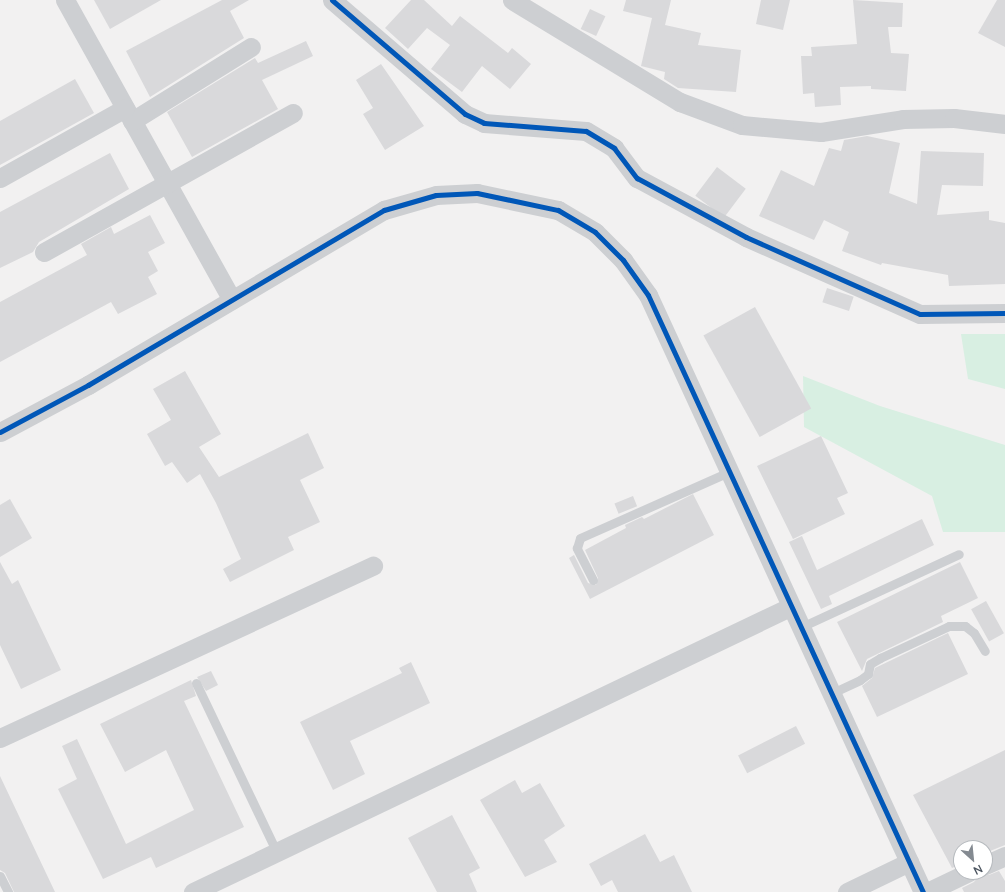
<!DOCTYPE html>
<html>
<head>
<meta charset="utf-8">
<style>
  body { margin:0 }
  #map { position:relative; width:1005px; height:892px; overflow:hidden; background:#f2f1f1; font-family:Lato,sans-serif }
  div>[style] { position:absolute }
  [style*='--x'] { left:calc(var(--x)*1px); top:calc(var(--y)*1px); width:calc(var(--w)*1px); rotate:calc(var(--a)*1deg) }
  .green>* { inset:0; background:#d8efe2 }
  .building>* { inset:0; background:#d9d9db; transform-origin:0 0 }
  .service>* { height:9px; margin:-4.5px; padding:0 4.5px; transform-origin:4.5px; border-radius:4.5px; background:#cdcfd2 }
  .minor>* { height:19px; margin:-9.5px; padding:0 9.5px; transform-origin:9.5px; border-radius:9.5px; background:#cdcfd2 }
  .cycleway>* { height:5px; margin:-2.5px; padding:0 2.5px; transform-origin:2.5px; border-radius:2.5px; background:#0057b8 }
  span { translate:-50% -50%; white-space:nowrap; text-align:center; line-height:1.15; -webkit-text-stroke:4px #fff; paint-order:stroke }
  .north { position:absolute; left:953px; top:840px; width:40px; height:40px; box-sizing:border-box; background:#fff; border:1px solid #b6babe; border-radius:50%; rotate:153deg; font-size:11px; font-weight:700; line-height:16px; text-align:center; color:#49525d }
  .north::after { content:''; display:block; margin:auto; width:14px; height:18px; background:#848a91; clip-path:polygon(50% 0,100% 100%,50% 72%,0 100%) }
</style>
</head>
<body>
<div id="map">
  <div class="green">
    <div style="clip-path:polygon(961px 334px,1005px 334px,1005px 389px,968px 379px)"></div>
    <div style="clip-path:polygon(803px 376px,880px 406px,1005px 445px,1005px 532px,943px 532px,932px 496px,804px 427px)"></div>
  </div>
  <div class="building">
    <div style="clip-path:polygon(94px 0,161px 0,110px 29px)"></div>
    <div style="clip-path:polygon(222px 0,249px 0,230px 11px,244px 38px,150px 97px,126px 51px)"></div>
    <div style="clip-path:polygon(411px 0,424px 0,452px 26px,460px 16px,508px 53px,512px 48px,531px 64px,510px 89px,482px 66px,462px 92px,431px 69px,450px 45px,427px 28px,408px 49px,385px 28px)"></div>
    <div style="clip-path:polygon(626px 0,671px 0,665px 25px,701px 33px,698px 45px,741px 50px,736px 92px,678px 88px,664px 79px,665px 72px,641px 66px,652px 18px,623px 11px)"></div>
    <div style="clip-path:polygon(761px 0,790px 0,783px 30px,756px 24px)"></div>
    <div style="clip-path:polygon(853px 0,903px 3px,902px 27px,888px 27px,891px 53px,909px 54px,906px 91px,871px 89px,871px 86px,840px 87px,841px 105px,815px 107px,814px 93px,803px 94px,801px 56px,812px 56px,811px 47px,857px 44px)"></div>
    <div style="clip-path:polygon(997px 0,1005px 0,1005px 47px,978px 33px)"></div>
    <div style="left:590px;top:9px;width:17px;height:22px;rotate:25deg"></div>
    <div style="clip-path:polygon(306px 41px,313px 56px,262px 80px,278px 109px,192px 157px,167px 112px,255px 58px,258px 63px)"></div>
    <div style="clip-path:polygon(381px 64px,424px 126px,385px 150px,363px 114px,373px 108px,356px 80px)"></div>
    <div style="clip-path:polygon(75px 79px,94px 113px,0 165px,0 121px)"></div>
    <div style="clip-path:polygon(867px 136px,900px 143px,889px 193px,917px 204px,921px 151px,984px 153px,983px 186px,942px 185px,937px 215px,989px 211px,989px 220px,1005px 223px,1005px 284px,949px 286px,948px 275px,882px 263px,881px 265px,842px 251px,849px 232px,824px 220px,814px 240px,759px 216px,781px 170px,814px 186px,829px 148px,841px 151px,844px 140px)"></div>
    <div style="clip-path:polygon(110px 153px,129px 189px,39px 242px,33px 252px,0 268px,0 212px)"></div>
    <div style="left:717px;top:167px;width:36px;height:36px;rotate:37deg"></div>
    <div style="clip-path:polygon(150px 215px,165px 243px,148px 252px,158px 271px,148px 277px,157px 294px,118px 314px,111px 302px,0 362px,0 302px,87px 255px,81px 244px,111px 227px,114px 234px)"></div>
    <div style="left:827px;top:288px;width:28px;height:15px;rotate:18deg"></div>
    <div style="left:755px;top:307px;width:116px;height:59px;rotate:61deg"></div>
    <div style="clip-path:polygon(185px 371px,221px 434px,199px 447px,219px 477px,308px 433px,324px 468px,300px 480px,320px 522px,288px 537px,294px 550px,230px 582px,223px 569px,241px 559px,216px 503px,200px 474px,187px 483px,172px 462px,165px 466px,147px 434px,171px 420px,153px 389px)"></div>
    <div style="clip-path:polygon(821px 436px,848px 493px,837px 498px,845px 514px,793px 539px,757px 466px)"></div>
    <div style="clip-path:polygon(693px 494px,714px 535px,590px 599px,569px 558px,574px 555px,588px 583px,596px 585px,598px 578px,585px 550px,626px 528px,625px 525px,642px 517px,644px 519px)"></div>
    <div style="left:633px;top:496px;width:11px;height:20px;rotate:68deg"></div>
    <div style="clip-path:polygon(10px 499px,32px 538px,0 557px,0 505px)"></div>
    <div style="clip-path:polygon(922px 519px,934px 545px,829px 596px,832px 604px,821px 609px,789px 542px,802px 536px,817px 570px)"></div>
    <div style="clip-path:polygon(0 562px,12px 584px,18px 580px,61px 670px,21px 689px,0 645px)"></div>
    <div style="clip-path:polygon(960px 562px,978px 598px,941px 616px,943px 622px,867px 659px,862px 671px,837px 622px)"></div>
    <div style="left:986px;top:601px;width:37px;height:17px;rotate:61deg"></div>
    <div style="clip-path:polygon(948px 633px,968px 674px,877px 717px,862px 686px,872px 678px,875px 668px)"></div>
    <div style="clip-path:polygon(411px 662px,430px 703px,350px 741px,365px 774px,333px 790px,300px 722px,402px 673px,399px 668px)"></div>
    <div style="clip-path:polygon(211px 671px,218px 685px,206px 691px,197px 677px)"></div>
    <div style="clip-path:polygon(191px 680px,196px 696px,184px 701px,244px 827px,156px 868px,151px 857px,103px 879px,58px 789px,77px 779px,62px 746px,77px 739px,126px 844px,194px 810px,166px 750px,125px 772px,100px 724px)"></div>
    <div style="left:796px;top:726px;width:20px;height:65px;rotate:63deg"></div>
    <div style="clip-path:polygon(1005px 750px,1005px 845px,985px 853px,985px 848px,961px 848px,961px 864px,952px 868px,913px 795px)"></div>
    <div style="clip-path:polygon(0 776px,55px 892px,14px 892px,5px 873px,0 870px)"></div>
    <div style="clip-path:polygon(515px 780px,522px 793px,540px 783px,565px 826px,544px 840px,557px 862px,525px 877px,480px 800px)"></div>
    <div style="clip-path:polygon(452px 815px,480px 868px,469px 874px,477px 892px,437px 892px,408px 838px)"></div>
    <div style="clip-path:polygon(645px 834px,660px 862px,674px 855px,692px 892px,618px 892px,612px 880px,601px 886px,589px 864px)"></div>
    <div style="clip-path:polygon(999px 871px,1005px 881px,1005px 892px,964px 892px,962px 888px,974px 882px,980px 874px,989px 875px)"></div>
  </div>
  <div class="service">
    <div style="--x:593;--y:580;--w:36;--a:-117"></div>
    <div style="--x:577;--y:548;--w:10;--a:-73"></div>
    <div style="--x:580;--y:538;--w:163;--a:-23.9"></div>
    <div style="--x:799;--y:628;--w:176;--a:-24.8"></div>
    <div style="--x:196;--y:683;--w:188;--a:64.5"></div>
    <div style="--x:830;--y:694;--w:33;--a:-25"></div>
    <div style="--x:860;--y:680;--w:10;--a:-37"></div>
    <div style="--x:868;--y:674;--w:10;--a:-79"></div>
    <div style="--x:870;--y:664;--w:12;--a:-31"></div>
    <div style="--x:880;--y:658;--w:76;--a:-24.9"></div>
    <div style="--x:949;--y:626;--w:16;--a:0"></div>
    <div style="--x:965;--y:626;--w:11;--a:38"></div>
    <div style="--x:974;--y:633;--w:21;--a:59"></div>
    <div style="--x:0;--y:876;--w:18;--a:63"></div>
  </div>
  <div class="minor">
    <div style="--x:65;--y:0;--w:343;--a:60.9"></div>
    <div style="--x:332;--y:0;--w:175;--a:40.6"></div>
    <div style="--x:465;--y:114;--w:21;--a:25"></div>
    <div style="--x:484;--y:123;--w:102;--a:4.5"></div>
    <div style="--x:586;--y:131;--w:33;--a:31"></div>
    <div style="--x:614;--y:148;--w:38;--a:53"></div>
    <div style="--x:637;--y:178;--w:124;--a:28.4"></div>
    <div style="--x:746;--y:237;--w:190;--a:23.9"></div>
    <div style="--x:920;--y:314;--w:85;--a:-0.7"></div>
    <div style="--x:512;--y:0;--w:197;--a:31.3"></div>
    <div style="--x:680;--y:102;--w:66;--a:20.4"></div>
    <div style="--x:742;--y:125;--w:79;--a:5.1"></div>
    <div style="--x:821;--y:132;--w:83;--a:-9"></div>
    <div style="--x:903;--y:119;--w:51;--a:-1.1"></div>
    <div style="--x:954;--y:118;--w:51;--a:6.7"></div>
    <div style="--x:132;--y:121;--w:140;--a:-31.9"></div>
    <div style="--x:0;--y:178;--w:143;--a:-29.2"></div>
    <div style="--x:44;--y:252;--w:285;--a:-29.2"></div>
    <div style="--x:0;--y:432;--w:100;--a:-28.1"></div>
    <div style="--x:88;--y:385;--w:344;--a:-30.6"></div>
    <div style="--x:384;--y:210;--w:54;--a:-16.1"></div>
    <div style="--x:436;--y:195;--w:41;--a:-2.8"></div>
    <div style="--x:477;--y:193;--w:83;--a:11.9"></div>
    <div style="--x:558;--y:210;--w:43;--a:30.7"></div>
    <div style="--x:595;--y:232;--w:40;--a:45"></div>
    <div style="--x:623;--y:260;--w:43;--a:54.5"></div>
    <div style="--x:648;--y:295;--w:657;--a:65.27"></div>
    <div style="--x:0;--y:738;--w:411;--a:-24.8"></div>
    <div style="--x:985;--y:865;--w:22;--a:-24"></div>
    <div style="--x:193;--y:892;--w:662;--a:-25.52"></div>
    <div style="--x:847;--y:892;--w:69;--a:-25.8"></div>
    <div style="--x:927;--y:892;--w:47;--a:-25.5"></div>
  </div>
  <div class="cycleway">
    <div style="--x:332;--y:0;--w:175;--a:40.6"></div>
    <div style="--x:465;--y:114;--w:21;--a:25"></div>
    <div style="--x:484;--y:123;--w:102;--a:4.5"></div>
    <div style="--x:586;--y:131;--w:33;--a:31"></div>
    <div style="--x:614;--y:148;--w:38;--a:53"></div>
    <div style="--x:637;--y:178;--w:124;--a:28.4"></div>
    <div style="--x:746;--y:237;--w:190;--a:23.9"></div>
    <div style="--x:920;--y:314;--w:85;--a:-0.7"></div>
    <div style="--x:0;--y:432;--w:100;--a:-28.1"></div>
    <div style="--x:88;--y:385;--w:344;--a:-30.6"></div>
    <div style="--x:384;--y:210;--w:54;--a:-16.1"></div>
    <div style="--x:436;--y:195;--w:41;--a:-2.8"></div>
    <div style="--x:477;--y:193;--w:83;--a:11.9"></div>
    <div style="--x:558;--y:210;--w:43;--a:30.7"></div>
    <div style="--x:595;--y:232;--w:40;--a:45"></div>
    <div style="--x:623;--y:260;--w:43;--a:54.5"></div>
    <div style="--x:648;--y:295;--w:657;--a:65.27"></div>
  </div>
  <div class="north">N</div>
</div>
</body>
</html>
